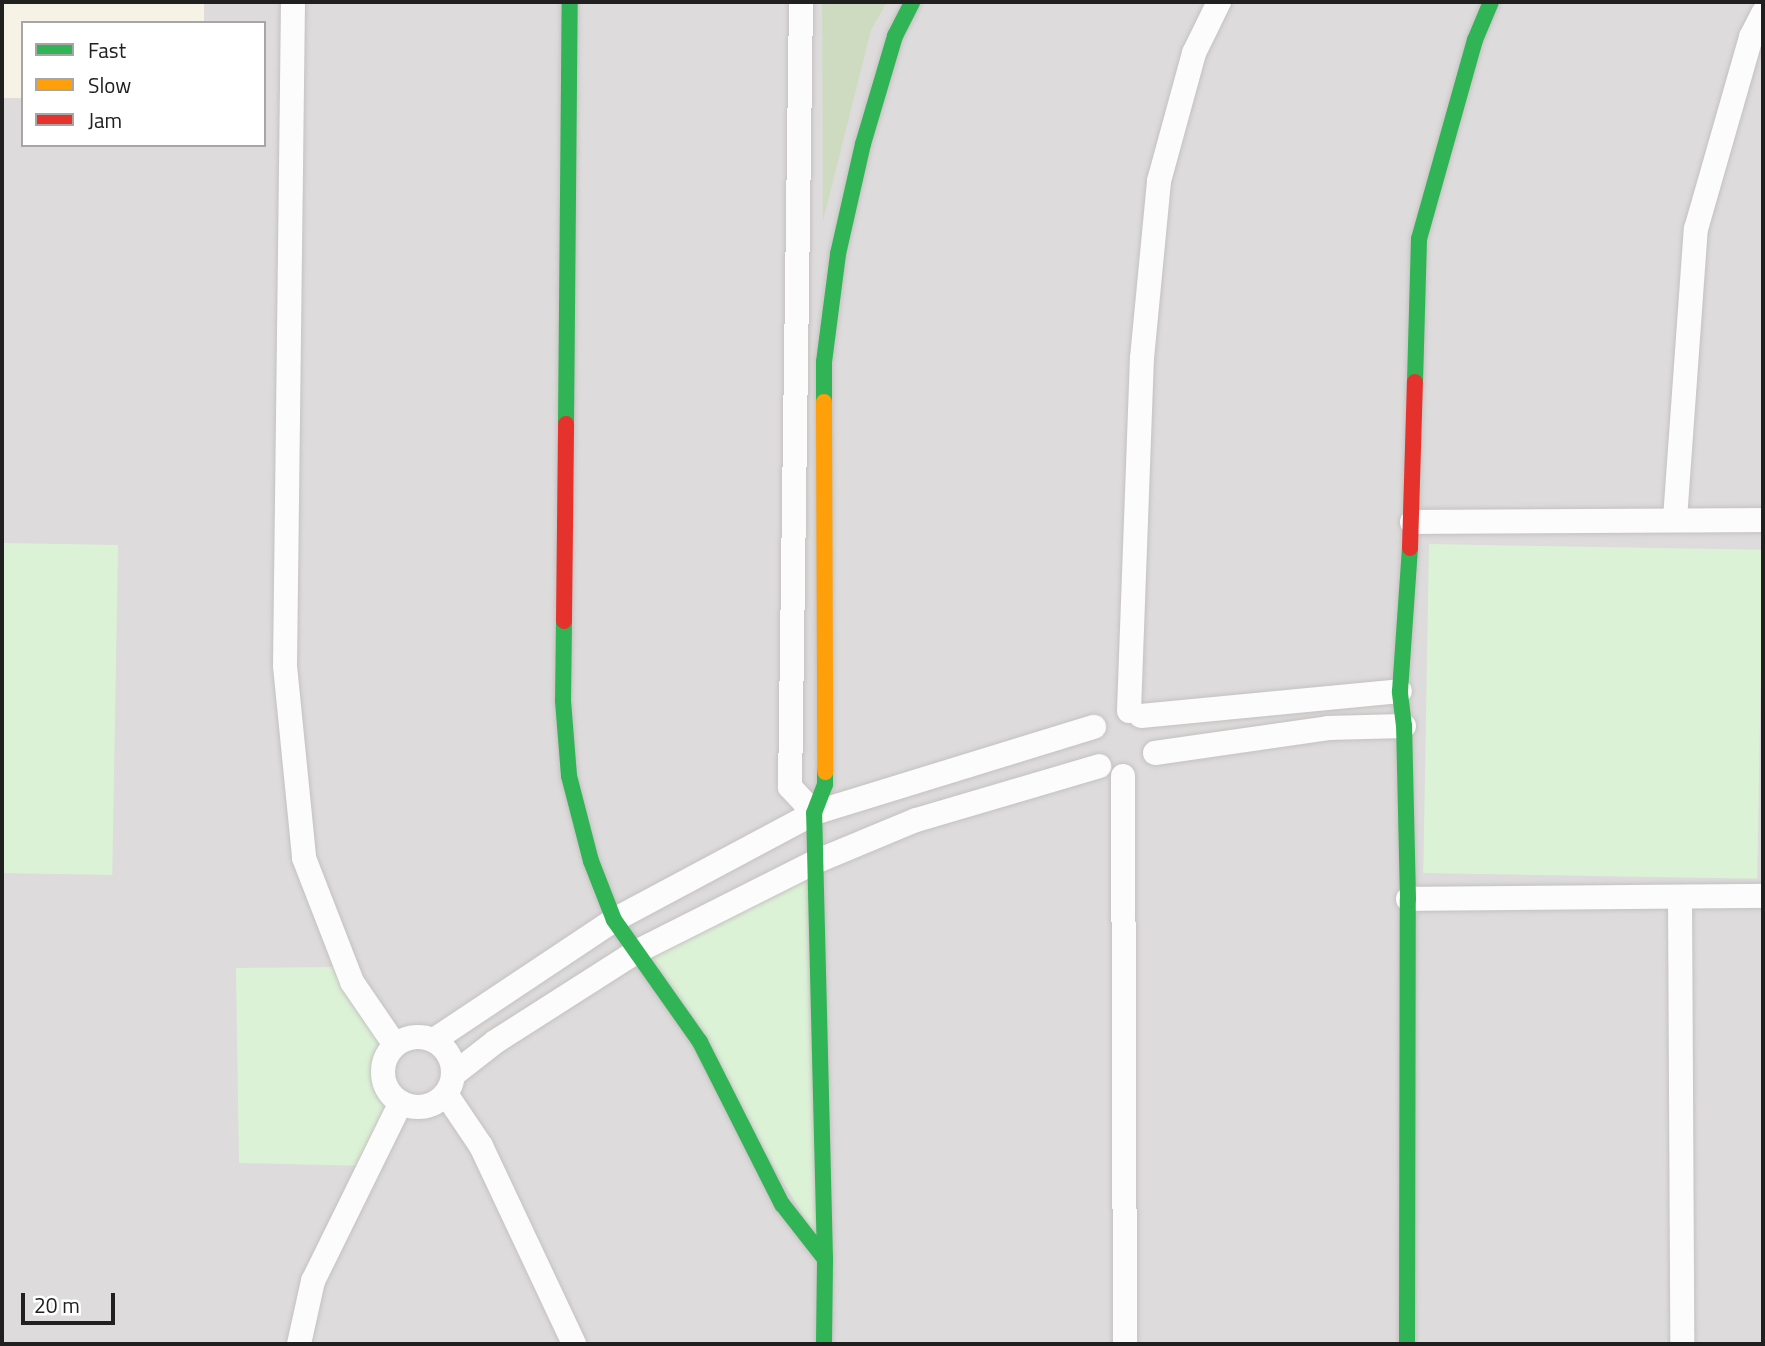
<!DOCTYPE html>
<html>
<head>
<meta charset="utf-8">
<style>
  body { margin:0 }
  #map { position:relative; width:1765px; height:1346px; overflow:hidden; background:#eeebe9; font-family:"Titillium Web",sans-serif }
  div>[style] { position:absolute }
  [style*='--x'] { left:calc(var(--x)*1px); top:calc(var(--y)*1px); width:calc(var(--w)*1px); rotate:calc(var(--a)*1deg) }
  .residential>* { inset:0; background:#dddbdb }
  .education>* { inset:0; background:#f7f2e6 }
  .forest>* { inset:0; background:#cfdbc0 }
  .park>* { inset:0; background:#dcf2d6; transform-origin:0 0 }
  .roads { filter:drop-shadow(0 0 2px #c4c2c1) drop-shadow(0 0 2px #c4c2c1) }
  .street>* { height:24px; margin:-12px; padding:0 12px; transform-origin:12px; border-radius:12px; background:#fcfcfc }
  .street>.ring { margin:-12px; padding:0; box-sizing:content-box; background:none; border:24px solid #fcfcfc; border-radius:50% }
  .fast>* { height:16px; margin:-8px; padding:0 8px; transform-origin:8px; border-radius:8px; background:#30b455 }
  .slow>* { height:16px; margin:-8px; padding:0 8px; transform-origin:8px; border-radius:8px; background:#ff9f0a }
  .jam>* { height:16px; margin:-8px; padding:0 8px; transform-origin:8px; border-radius:8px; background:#e5322d }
  span { translate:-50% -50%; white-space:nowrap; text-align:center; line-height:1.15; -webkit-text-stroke:7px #fff; paint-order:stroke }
  .frame { position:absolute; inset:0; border:4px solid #202020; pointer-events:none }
  .legend { position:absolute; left:21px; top:21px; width:245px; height:126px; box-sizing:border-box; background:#fff; border:2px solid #a6a6a6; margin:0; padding:9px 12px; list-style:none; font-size:21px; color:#202020 }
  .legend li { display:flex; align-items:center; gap:14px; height:35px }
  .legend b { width:35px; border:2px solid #a6a6a6 }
  .scale { position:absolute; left:21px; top:1293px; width:94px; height:32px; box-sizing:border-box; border:4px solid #202020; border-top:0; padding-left:9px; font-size:21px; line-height:24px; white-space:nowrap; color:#202020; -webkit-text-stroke:5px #fff; paint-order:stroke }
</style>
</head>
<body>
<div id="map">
  <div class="residential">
    <div style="clip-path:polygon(evenodd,2px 2px,1763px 2px,1763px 1344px,2px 1344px,2px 2px,23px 23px,264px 23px,264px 145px,23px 145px,23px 23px)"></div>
  </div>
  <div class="education">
    <div style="clip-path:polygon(2px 2px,204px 2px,204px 23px,23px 23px,23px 98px,2px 98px)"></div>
  </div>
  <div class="forest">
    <div style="clip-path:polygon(822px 2px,887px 2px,871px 30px,823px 221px)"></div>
  </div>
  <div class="park">
    <div style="left:2px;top:543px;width:116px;height:330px;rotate:1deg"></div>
    <div style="left:1429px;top:544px;width:334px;height:329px;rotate:1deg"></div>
    <div style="clip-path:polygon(809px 871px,818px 1240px,644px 953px)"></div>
    <div style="clip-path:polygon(339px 967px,386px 1047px,394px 1104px,370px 1166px,239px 1163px,236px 968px)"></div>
  </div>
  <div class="roads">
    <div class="street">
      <div style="--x:293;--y:2;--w:664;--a:90.69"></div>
      <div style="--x:285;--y:666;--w:193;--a:84.3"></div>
      <div style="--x:304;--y:858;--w:133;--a:68.8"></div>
      <div style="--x:352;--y:982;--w:76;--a:55.7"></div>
      <div style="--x:801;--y:2;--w:785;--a:90.8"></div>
      <div style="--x:790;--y:787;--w:35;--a:47"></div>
      <div style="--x:1675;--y:519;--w:291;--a:-85.9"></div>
      <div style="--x:1696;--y:229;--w:200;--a:-74"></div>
      <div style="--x:1751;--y:37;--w:27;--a:-63"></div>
      <div style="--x:1412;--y:522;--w:351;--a:-0.3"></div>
      <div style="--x:1129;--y:711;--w:353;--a:-87.9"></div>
      <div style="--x:1142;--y:358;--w:178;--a:-84.5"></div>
      <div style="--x:1159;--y:181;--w:133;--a:-74.7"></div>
      <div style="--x:1194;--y:53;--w:57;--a:-63.9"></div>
      <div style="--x:1141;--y:716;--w:260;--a:-5.5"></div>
      <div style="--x:1155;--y:753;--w:175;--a:-8.2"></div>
      <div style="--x:1328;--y:728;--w:76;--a:-1.5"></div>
      <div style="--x:1123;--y:776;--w:568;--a:89.8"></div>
      <div style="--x:1680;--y:897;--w:447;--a:89.7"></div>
      <div style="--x:1408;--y:899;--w:355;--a:-0.5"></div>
      <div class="ring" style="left:383px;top:1037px;width:46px;height:46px"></div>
      <div style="--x:434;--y:1040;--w:216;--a:-33.7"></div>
      <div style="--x:614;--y:920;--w:227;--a:-28.1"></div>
      <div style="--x:814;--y:813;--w:293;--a:-17.1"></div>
      <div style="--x:454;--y:1074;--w:52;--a:-38"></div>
      <div style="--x:495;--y:1042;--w:167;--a:-32.6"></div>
      <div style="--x:636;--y:952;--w:200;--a:-26.7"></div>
      <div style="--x:815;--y:862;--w:109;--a:-22.6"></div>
      <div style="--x:916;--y:820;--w:191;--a:-16.4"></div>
      <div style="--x:446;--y:1094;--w:63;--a:56.1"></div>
      <div style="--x:481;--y:1146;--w:219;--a:64.8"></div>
      <div style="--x:299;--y:1344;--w:65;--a:-77.5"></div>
      <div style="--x:313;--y:1281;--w:199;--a:-63.8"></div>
    </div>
    <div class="fast">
      <div style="--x:1415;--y:382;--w:143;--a:-88.4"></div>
      <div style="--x:1419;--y:239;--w:207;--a:-74.3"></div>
      <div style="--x:1475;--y:40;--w:41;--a:-67.2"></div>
      <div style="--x:824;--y:402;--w:40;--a:-90"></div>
      <div style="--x:824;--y:362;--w:109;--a:-82.6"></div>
      <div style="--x:838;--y:254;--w:113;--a:-77.2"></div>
      <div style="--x:863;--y:144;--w:113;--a:-73.5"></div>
      <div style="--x:895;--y:36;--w:38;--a:-63"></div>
      <div style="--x:566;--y:424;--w:422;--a:-89.5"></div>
      <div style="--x:564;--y:621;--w:80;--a:90.7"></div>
      <div style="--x:563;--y:701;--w:75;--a:85.4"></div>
      <div style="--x:569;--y:776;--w:88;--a:75.5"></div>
      <div style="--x:591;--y:861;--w:63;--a:68.7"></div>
      <div style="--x:614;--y:920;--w:149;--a:54.8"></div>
      <div style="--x:700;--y:1042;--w:182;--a:63.2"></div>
      <div style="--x:782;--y:1204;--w:70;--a:52"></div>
      <div style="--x:824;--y:1344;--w:85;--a:-89.3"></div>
      <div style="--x:825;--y:1259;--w:446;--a:-91.4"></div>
      <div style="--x:814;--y:813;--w:31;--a:-69"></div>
      <div style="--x:825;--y:784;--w:12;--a:-90"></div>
      <div style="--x:1407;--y:1344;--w:445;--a:-89.9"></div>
      <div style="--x:1408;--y:899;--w:173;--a:-91.3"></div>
      <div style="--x:1404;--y:726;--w:35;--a:-97"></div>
      <div style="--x:1400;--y:691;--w:143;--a:-86"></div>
    </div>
    <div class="slow">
      <div style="--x:824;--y:402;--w:370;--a:89.8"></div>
    </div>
    <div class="jam">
      <div style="--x:1410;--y:548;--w:166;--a:-88.3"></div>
      <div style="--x:564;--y:621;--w:197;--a:-89.4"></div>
    </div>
  </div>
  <div class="frame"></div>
  <ul class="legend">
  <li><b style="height:9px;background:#30b455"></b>Fast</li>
  <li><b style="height:9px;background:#ff9f0a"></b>Slow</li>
  <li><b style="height:9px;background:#e5322d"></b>Jam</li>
  </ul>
  <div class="scale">20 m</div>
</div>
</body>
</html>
